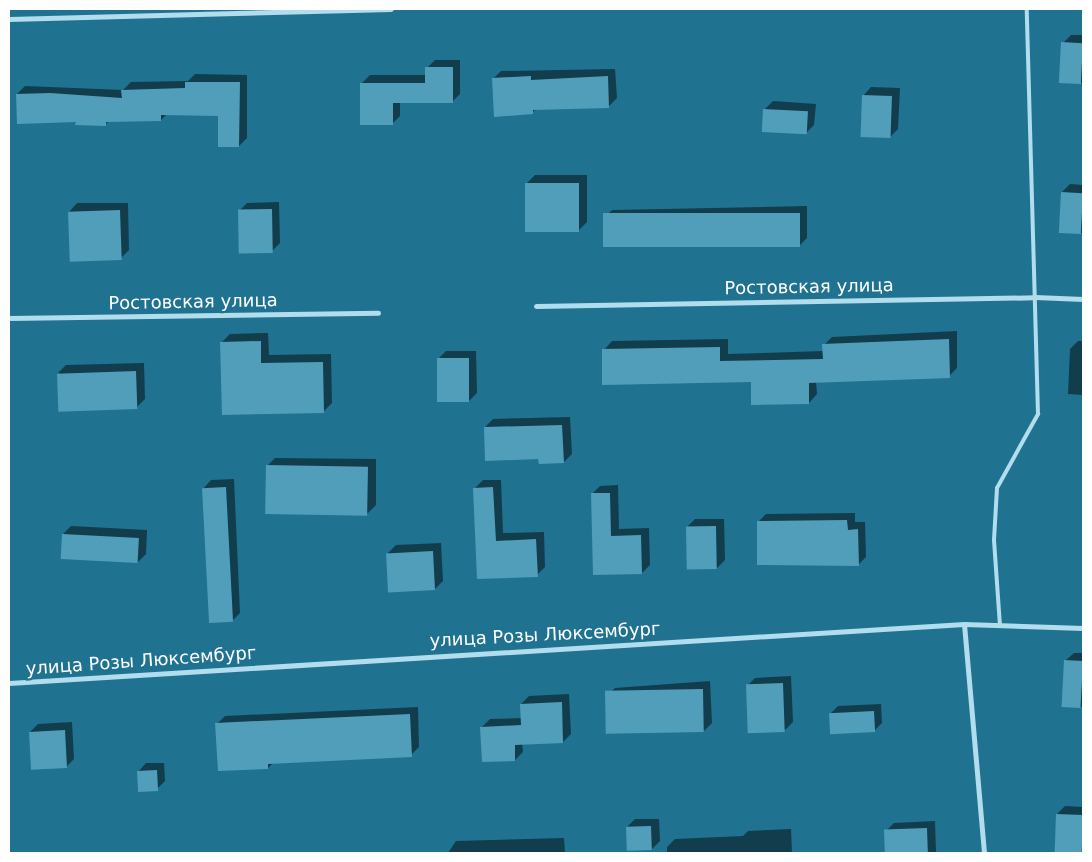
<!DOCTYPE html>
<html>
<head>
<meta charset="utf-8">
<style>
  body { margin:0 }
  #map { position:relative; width:1092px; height:862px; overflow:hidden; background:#207291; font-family:"DejaVu Sans",sans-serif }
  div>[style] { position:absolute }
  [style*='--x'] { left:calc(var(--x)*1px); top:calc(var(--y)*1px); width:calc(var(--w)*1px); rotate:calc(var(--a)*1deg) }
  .shadow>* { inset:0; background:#0007 }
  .building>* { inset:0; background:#519ebb; transform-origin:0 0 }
  .lane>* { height:4px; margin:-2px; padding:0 2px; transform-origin:2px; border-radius:2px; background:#b1dded }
  .street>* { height:5px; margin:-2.5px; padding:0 2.5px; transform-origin:2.5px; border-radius:2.5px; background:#b1dded }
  span { translate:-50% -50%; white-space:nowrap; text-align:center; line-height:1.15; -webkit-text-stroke:4.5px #207291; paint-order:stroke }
  .street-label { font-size:18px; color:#fff }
  .frame { position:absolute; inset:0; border:10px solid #fff; pointer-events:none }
</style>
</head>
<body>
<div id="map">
  <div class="shadow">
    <div style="clip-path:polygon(1071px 35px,1083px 35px,1083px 83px,1061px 82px,1063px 43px)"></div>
    <div style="clip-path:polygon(435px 60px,460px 60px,460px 94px,452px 102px,400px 102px,400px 116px,392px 124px,362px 83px,370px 75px,427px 75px,427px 68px)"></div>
    <div style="clip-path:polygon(615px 69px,617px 98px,609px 106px,536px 109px,532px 113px,493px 79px,501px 71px)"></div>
    <div style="clip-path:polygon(195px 74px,247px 75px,247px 138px,239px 146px,219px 114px,167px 114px,161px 120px,109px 121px,105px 125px,77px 121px,17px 94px,25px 86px,123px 90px,131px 82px,188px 81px)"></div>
    <div style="clip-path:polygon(871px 87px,900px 88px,898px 129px,890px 137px,863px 96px)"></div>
    <div style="clip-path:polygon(773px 101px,816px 104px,814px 125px,806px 133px,765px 109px)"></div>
    <div style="clip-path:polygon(535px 175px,587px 175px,587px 222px,579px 230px,527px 183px)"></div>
    <div style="clip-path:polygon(1070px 184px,1083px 185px,1083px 233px,1061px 232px,1062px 192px)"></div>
    <div style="clip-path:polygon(279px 202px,280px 243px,272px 251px,239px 211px,247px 203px)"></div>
    <div style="clip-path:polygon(77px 203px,128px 203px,129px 250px,121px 258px,69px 212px)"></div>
    <div style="clip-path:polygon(807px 206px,807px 238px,799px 246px,604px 218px,612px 210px)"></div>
    <div style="clip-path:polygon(957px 331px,957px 368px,949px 376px,816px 381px,817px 394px,809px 403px,752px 381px,604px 350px,612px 341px,728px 339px,728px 354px,824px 351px,824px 345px,832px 337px)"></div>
    <div style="clip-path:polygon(268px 333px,269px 355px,331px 354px,332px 403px,324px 411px,222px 342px,230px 334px)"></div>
    <div style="clip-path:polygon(1078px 341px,1083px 341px,1083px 395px,1068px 394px,1070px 349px)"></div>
    <div style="clip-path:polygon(446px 351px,476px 351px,477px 393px,469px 401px,438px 359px)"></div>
    <div style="clip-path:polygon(144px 363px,145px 399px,137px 407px,58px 373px,66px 365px)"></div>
    <div style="clip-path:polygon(570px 417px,572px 454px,564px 462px,540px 463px,540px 458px,485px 427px,493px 419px)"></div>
    <div style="clip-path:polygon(275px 458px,376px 459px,376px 505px,368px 513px,267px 466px)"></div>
    <div style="clip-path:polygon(234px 479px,240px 613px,232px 621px,203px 489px,211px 480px)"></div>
    <div style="clip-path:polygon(483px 480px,501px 480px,503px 533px,544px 532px,545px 567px,537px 575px,478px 578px,474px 489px)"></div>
    <div style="clip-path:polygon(618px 485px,619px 529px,649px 528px,650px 565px,642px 573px,594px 574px,592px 494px,600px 486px)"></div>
    <div style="clip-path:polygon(855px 513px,855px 522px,865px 522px,866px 557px,858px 565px,758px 522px,766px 514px)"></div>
    <div style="clip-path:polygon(695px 519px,724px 519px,725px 560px,717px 568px,687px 527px)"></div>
    <div style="clip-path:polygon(71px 526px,147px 530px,146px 554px,138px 562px,63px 534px)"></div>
    <div style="clip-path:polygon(441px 543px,443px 581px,435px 589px,388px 553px,396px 545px)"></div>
    <div style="clip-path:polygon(1074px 653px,1083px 653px,1083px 707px,1064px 706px,1065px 661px)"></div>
    <div style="clip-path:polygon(791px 676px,793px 722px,785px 730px,747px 686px,755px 678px)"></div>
    <div style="clip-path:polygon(710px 681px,712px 723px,704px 731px,607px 696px,615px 688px)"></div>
    <div style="clip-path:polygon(569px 694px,571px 734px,563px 742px,522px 743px,523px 752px,515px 760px,482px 727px,490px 719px,522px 718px,521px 704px,529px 696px)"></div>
    <div style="clip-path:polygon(881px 704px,882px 723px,874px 731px,830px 714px,838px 706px)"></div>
    <div style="clip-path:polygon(418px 707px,419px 747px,411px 755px,274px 762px,268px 768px,217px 724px,225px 716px)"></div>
    <div style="clip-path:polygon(72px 722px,74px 759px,66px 767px,30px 732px,38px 724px)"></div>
    <div style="clip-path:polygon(146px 763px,164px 763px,165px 781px,157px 789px,138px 772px)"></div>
    <div style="clip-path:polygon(1065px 806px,1083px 807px,1083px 853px,1055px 853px,1057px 814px)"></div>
    <div style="clip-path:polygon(635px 819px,659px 819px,660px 841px,652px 849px,627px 827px)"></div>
    <div style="clip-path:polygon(935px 821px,936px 853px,887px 853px,886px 831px,894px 823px)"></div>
    <div style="clip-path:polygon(791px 829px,792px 853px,667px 853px,667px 847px,675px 839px,743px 836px,748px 831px)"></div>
    <div style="clip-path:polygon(564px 838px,565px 853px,448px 853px,456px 841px)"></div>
    <div style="clip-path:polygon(340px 852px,340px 853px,310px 853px)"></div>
  </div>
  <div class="building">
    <div style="left:1061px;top:42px;width:22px;height:41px;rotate:3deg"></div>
    <div style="clip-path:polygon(425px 67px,453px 67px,453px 103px,393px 103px,393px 125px,360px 125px,360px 83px,425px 83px)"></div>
    <div style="clip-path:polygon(531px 76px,531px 80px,608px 76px,609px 108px,533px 110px,533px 114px,494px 117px,492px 78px)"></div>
    <div style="clip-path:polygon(185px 82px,240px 82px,239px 147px,218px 147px,218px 116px,161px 115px,161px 121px,106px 122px,106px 126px,75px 125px,76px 122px,17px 124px,16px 94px,50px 93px,122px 98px,121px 90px,185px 88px)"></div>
    <div style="left:862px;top:95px;width:30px;height:42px;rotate:2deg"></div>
    <div style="left:763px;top:109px;width:45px;height:23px;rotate:3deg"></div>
    <div style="left:525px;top:183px;width:54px;height:49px"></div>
    <div style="left:1061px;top:192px;width:22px;height:41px;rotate:3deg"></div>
    <div style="left:272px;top:209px;width:44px;height:34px;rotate:89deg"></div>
    <div style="left:120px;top:210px;width:50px;height:52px;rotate:88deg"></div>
    <div style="left:800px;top:213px;width:34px;height:197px;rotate:90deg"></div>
    <div style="clip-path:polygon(949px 339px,950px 378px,809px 383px,809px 404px,751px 405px,751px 382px,602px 385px,602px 349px,720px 347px,720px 361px,823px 359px,822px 344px)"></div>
    <div style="clip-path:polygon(261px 341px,261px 363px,323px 362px,324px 413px,222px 415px,220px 342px)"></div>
    <div style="left:437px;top:358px;width:32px;height:44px"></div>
    <div style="left:136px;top:371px;width:38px;height:79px;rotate:88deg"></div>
    <div style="clip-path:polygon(562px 425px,564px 463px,539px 464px,538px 459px,485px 461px,484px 427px)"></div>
    <div style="left:266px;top:465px;width:102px;height:49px;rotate:1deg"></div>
    <div style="left:226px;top:487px;width:135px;height:24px;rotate:87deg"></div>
    <div style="clip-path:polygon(493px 487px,496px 541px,536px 539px,538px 577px,477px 579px,473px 488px)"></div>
    <div style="clip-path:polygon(591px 493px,610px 493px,611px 536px,641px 535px,642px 574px,593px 575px)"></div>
    <div style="clip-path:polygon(847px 520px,848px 530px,858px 529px,859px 566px,757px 565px,757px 521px)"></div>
    <div style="left:716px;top:526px;width:43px;height:30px;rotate:89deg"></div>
    <div style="left:62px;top:534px;width:77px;height:25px;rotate:3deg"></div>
    <div style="left:433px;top:551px;width:39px;height:47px;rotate:87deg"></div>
    <div style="left:1064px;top:660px;width:19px;height:47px;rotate:3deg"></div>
    <div style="left:783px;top:683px;width:49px;height:37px;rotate:88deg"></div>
    <div style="left:703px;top:689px;width:43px;height:98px;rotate:89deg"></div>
    <div style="clip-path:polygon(562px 702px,563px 743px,515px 745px,515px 761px,482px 762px,480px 727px,521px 725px,520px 704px)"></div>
    <div style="left:874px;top:711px;width:21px;height:45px;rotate:87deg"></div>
    <div style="clip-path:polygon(410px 714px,412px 757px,268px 764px,268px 769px,218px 771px,215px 723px)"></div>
    <div style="left:65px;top:730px;width:38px;height:36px;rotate:87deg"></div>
    <div style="left:157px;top:770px;width:21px;height:20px;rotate:87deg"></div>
    <div style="left:1056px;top:814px;width:27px;height:39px;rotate:2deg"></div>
    <div style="left:651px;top:826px;width:24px;height:25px;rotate:88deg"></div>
    <div style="left:927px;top:828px;width:25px;height:43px;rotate:88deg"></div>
  </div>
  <div class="lane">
    <div style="--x:1000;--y:626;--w:86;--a:-94"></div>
    <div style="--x:994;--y:540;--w:52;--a:-86.7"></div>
    <div style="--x:997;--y:488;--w:85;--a:-61"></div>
    <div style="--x:1038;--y:414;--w:405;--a:-91.6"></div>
  </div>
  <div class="street">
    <div style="--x:9;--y:19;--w:382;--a:-1.5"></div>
    <div style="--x:536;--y:306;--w:499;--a:-1"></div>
    <div style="--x:1035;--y:297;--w:48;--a:2.4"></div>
    <div style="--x:9;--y:318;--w:369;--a:-0.8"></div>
    <div style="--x:964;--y:624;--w:230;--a:85"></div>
    <div style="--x:9;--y:683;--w:957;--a:-3.54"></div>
    <div style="--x:964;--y:624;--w:119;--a:1.9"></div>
  </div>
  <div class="street-label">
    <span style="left:809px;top:287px;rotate:-1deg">Ростовская улица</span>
    <span style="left:193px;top:302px;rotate:-1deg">Ростовская улица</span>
    <span style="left:545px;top:635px;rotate:-3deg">улица Розы Люксембург</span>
    <span style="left:141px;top:661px;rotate:-4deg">улица Розы Люксембург</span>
  </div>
  <div class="frame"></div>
</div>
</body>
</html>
